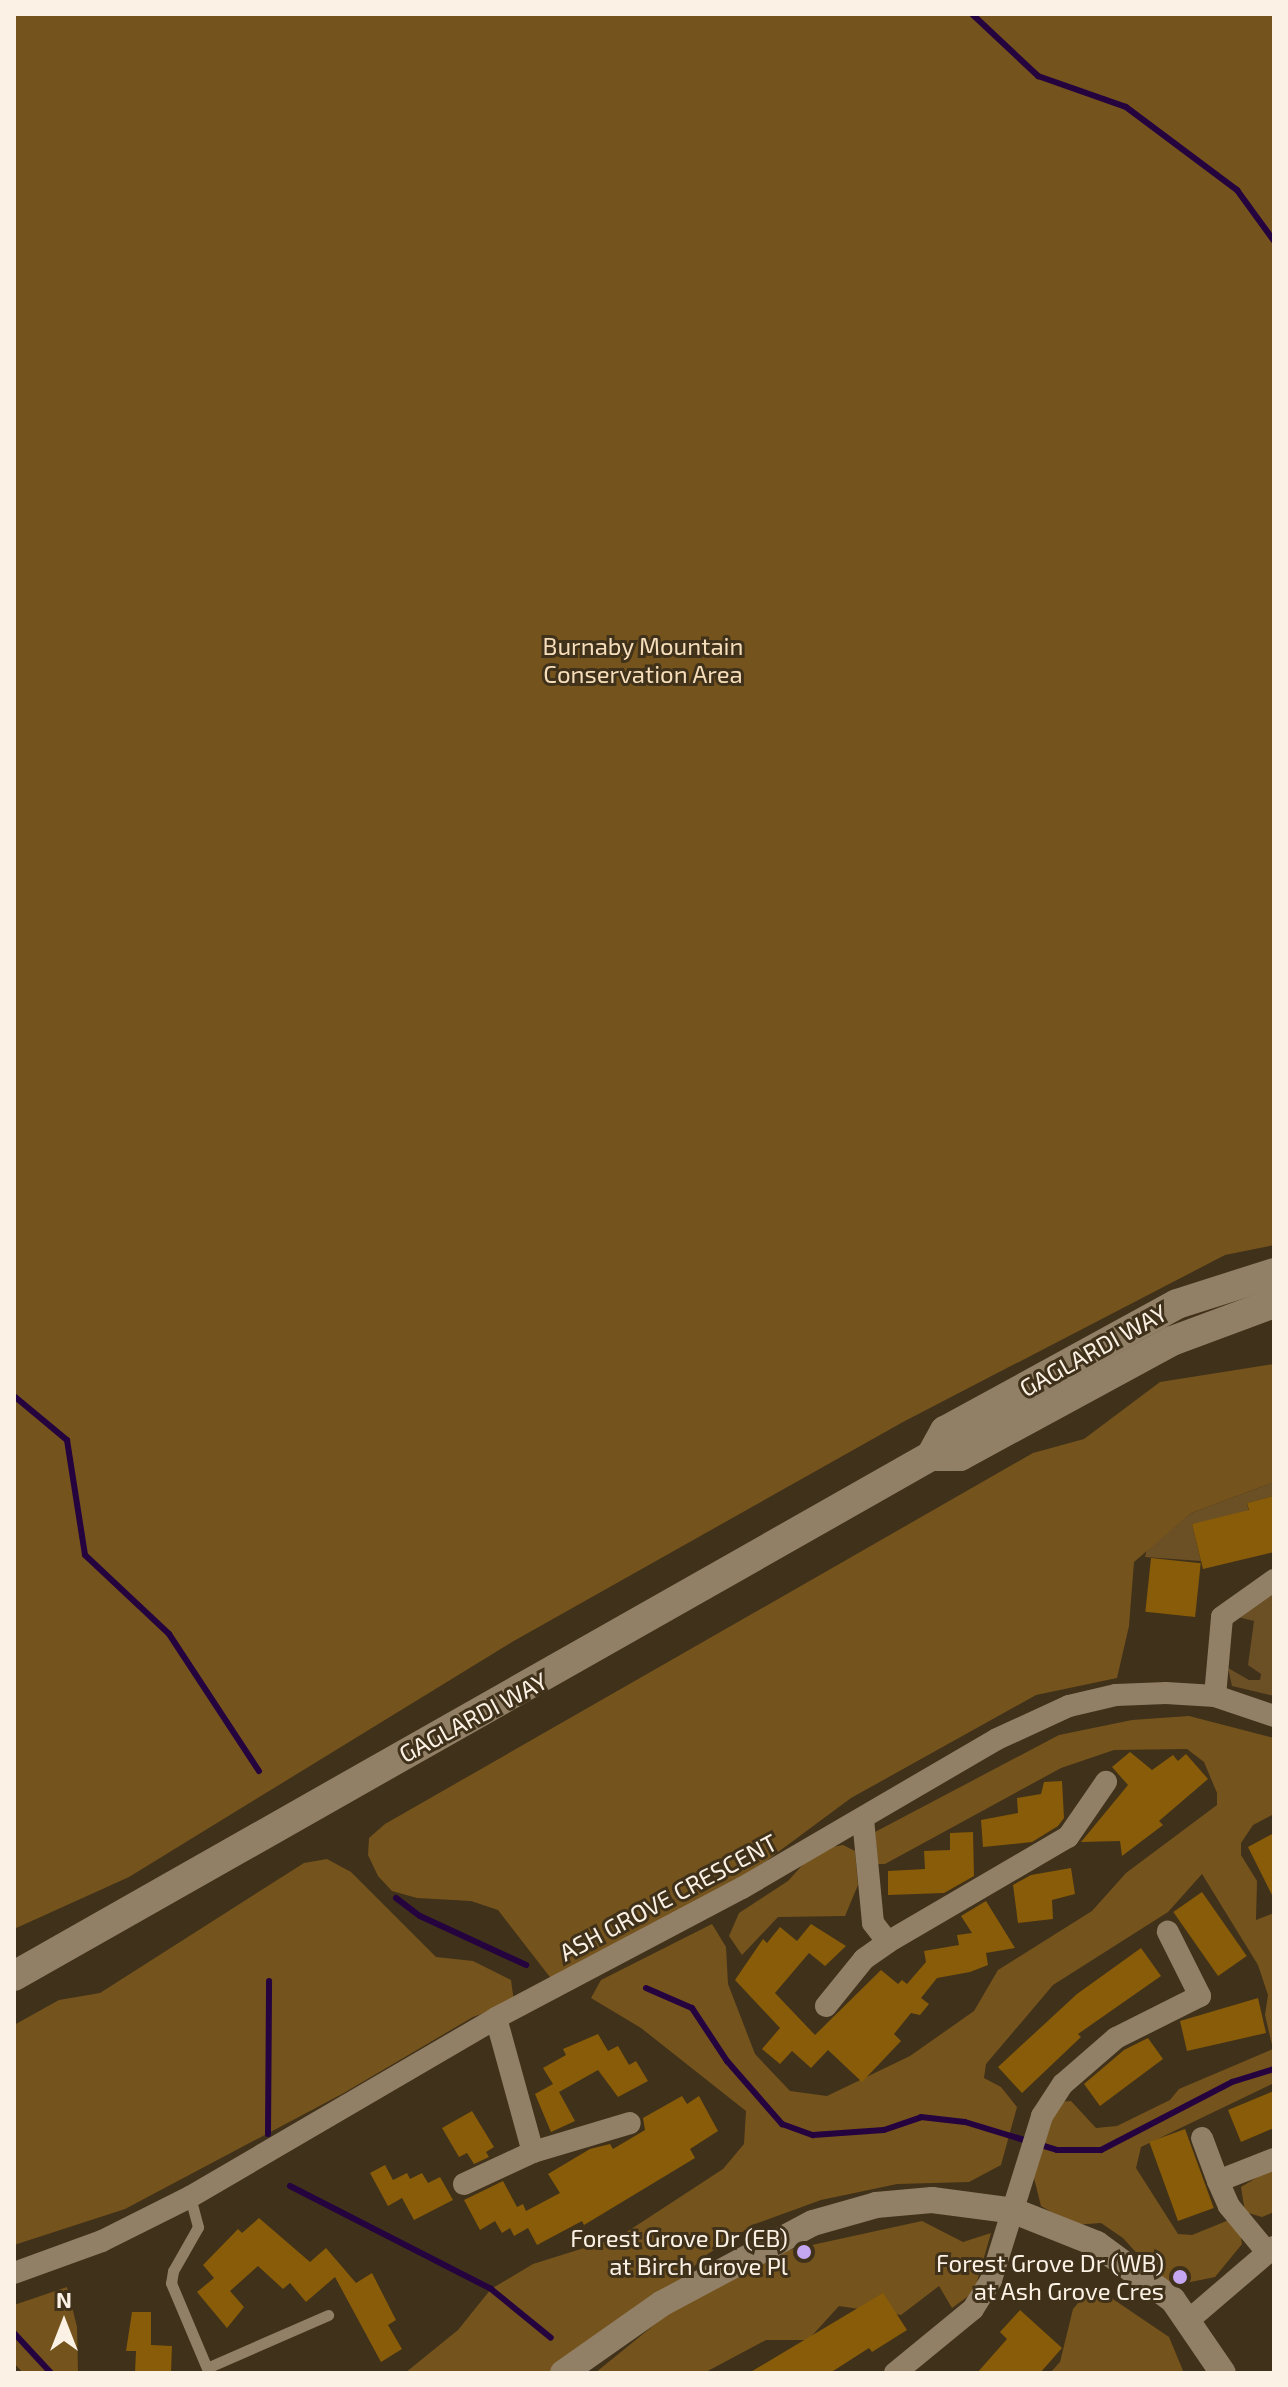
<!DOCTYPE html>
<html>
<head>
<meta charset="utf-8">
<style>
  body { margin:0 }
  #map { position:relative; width:1288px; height:2387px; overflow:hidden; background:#40311a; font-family:"Exo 2",sans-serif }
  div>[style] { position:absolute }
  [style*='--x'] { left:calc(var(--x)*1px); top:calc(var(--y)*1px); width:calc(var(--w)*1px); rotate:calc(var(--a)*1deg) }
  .green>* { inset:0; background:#6b4f25 }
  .forest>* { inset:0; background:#75531c }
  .stream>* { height:6px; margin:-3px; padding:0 3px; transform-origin:3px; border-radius:3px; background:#24033f }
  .building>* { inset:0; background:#885c08; transform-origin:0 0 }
  .service>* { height:11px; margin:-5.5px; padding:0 5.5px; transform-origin:5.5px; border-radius:5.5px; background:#917f66 }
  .minor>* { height:22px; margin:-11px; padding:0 11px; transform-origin:11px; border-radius:11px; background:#917f66 }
  .tertiary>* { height:26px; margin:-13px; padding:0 13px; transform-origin:13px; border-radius:13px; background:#917f66 }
  .secondary>* { height:30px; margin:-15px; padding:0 15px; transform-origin:15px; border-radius:15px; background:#917f66 }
  .dots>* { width:22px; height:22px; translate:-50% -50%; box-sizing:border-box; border:4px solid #40311a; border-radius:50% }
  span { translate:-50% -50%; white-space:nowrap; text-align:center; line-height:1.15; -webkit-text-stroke:6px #40311a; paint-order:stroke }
  .park-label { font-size:24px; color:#f7debb }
  .street-label { font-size:24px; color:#fbf1e4 }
  .poi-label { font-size:24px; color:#fbf1e4 }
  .right { translate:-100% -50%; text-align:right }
  .frame { position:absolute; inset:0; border:16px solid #fbf1e4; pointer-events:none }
  .north { position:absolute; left:24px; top:2283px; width:80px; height:80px; -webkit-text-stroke:6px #40311a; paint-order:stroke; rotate:0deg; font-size:22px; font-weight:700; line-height:32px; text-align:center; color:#fbf1e4 }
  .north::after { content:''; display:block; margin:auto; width:28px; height:36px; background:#fbf1e4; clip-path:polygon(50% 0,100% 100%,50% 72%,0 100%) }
</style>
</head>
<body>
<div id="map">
  <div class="green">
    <div style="clip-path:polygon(1274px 1482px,1274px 1496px,1247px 1503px,1250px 1517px,1192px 1524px,1201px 1561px,1145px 1557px,1147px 1549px,1191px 1513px)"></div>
    <div style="clip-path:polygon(1274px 1593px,1274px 1696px,1232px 1686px,1228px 1668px,1249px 1680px,1260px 1680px,1261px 1674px,1248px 1665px,1254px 1621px,1238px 1617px)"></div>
  </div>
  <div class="forest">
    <div style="clip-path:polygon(14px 14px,1274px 14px,1274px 1245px,1225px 1255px,903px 1422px,512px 1642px,129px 1877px,14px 1929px)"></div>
    <div style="clip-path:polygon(1274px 1364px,1274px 1482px,1191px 1513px,1134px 1562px,1129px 1626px,1117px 1678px,1036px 1695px,851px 1798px,708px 1904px,553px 1981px,498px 1910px,471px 1901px,417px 1898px,392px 1891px,378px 1876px,368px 1855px,369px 1838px,385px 1824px,1033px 1453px,1084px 1439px,1160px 1382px)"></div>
    <div style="clip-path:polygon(1189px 1716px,1274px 1738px,1274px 1814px,1253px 1825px,1241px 1843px,1241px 1855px,1257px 1881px,1256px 1920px,1274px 1913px,1274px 2083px,1141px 2147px,1136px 2168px,1178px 2234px,1192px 2235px,1229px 2220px,1239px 2225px,1242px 2244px,1215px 2277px,1171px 2286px,1163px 2282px,1123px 2238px,1101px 2223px,1073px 2225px,1041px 2206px,1034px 2178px,1042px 2103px,1071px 2101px,1096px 2128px,1117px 2126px,1170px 2100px,1179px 2089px,1273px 2049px,1265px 2015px,1268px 1995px,1258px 1965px,1202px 1874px,1168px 1912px,1053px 1985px,986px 2064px,984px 2078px,1001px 2087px,1017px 2107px,1001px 2165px,969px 2182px,897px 2184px,821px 2200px,755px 2224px,703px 2257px,610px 2355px,574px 2373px,405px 2373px,458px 2330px,491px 2289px,533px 2264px,619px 2237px,723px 2169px,744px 2144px,746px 2111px,641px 2028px,591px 1998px,601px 1980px,712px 1924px,726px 1947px,728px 1984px,755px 2054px,790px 2091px,827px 2096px,910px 2056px,974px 2011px,998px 1970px,1092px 1911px,1126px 1873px,1217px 1805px,1217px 1793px,1204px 1762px,1187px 1749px,1114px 1750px,1061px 1768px,885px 1864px,878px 1864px,875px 1832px,1059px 1735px,1132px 1720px)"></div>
    <div style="clip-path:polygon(843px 1845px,855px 1851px,858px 1885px,845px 1916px,778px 1917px,742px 1955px,729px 1936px,739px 1913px,788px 1881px,816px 1850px)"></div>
    <div style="clip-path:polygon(327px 1859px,351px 1872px,436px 1957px,473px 1961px,511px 1980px,514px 2002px,473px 2017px,342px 2094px,125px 2209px,14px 2245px,14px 2025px,59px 2000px,100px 1993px,304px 1863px)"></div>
    <div style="clip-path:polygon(1274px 2167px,1274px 2212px,1262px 2217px,1245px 2212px,1241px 2187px)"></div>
    <div style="clip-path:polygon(922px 2221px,963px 2242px,991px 2233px,974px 2292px,952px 2308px,939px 2286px,901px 2315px,839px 2306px,808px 2340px,766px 2340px,704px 2373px,595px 2373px,675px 2308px,766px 2255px)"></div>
    <div style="clip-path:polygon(67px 2287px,77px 2327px,78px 2373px,23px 2373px,14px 2363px,14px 2305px)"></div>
    <div style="clip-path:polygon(1101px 2291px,1169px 2337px,1184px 2373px,1050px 2373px,1060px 2362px,1073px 2309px,1084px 2296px)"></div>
  </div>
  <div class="stream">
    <div style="--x:972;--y:14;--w:91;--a:43.2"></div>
    <div style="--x:1038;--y:76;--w:93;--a:19.4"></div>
    <div style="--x:1126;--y:107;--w:139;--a:36.8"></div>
    <div style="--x:1237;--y:190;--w:63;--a:54"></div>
    <div style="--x:14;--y:1396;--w:69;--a:39.7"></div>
    <div style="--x:67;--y:1440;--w:116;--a:81.1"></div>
    <div style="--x:85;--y:1555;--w:115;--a:43.2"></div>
    <div style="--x:169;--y:1634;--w:164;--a:56.7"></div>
    <div style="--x:396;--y:1898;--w:30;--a:37"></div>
    <div style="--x:420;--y:1916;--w:117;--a:24.8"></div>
    <div style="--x:646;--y:1988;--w:50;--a:23.5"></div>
    <div style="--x:692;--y:2008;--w:64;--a:56.6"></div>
    <div style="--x:727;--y:2061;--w:84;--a:48.9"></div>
    <div style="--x:782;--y:2124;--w:33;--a:20"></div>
    <div style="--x:813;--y:2135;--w:71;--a:-4"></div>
    <div style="--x:884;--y:2130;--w:39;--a:-19"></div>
    <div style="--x:921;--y:2117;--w:44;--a:6.5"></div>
    <div style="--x:965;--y:2122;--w:96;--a:16.9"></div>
    <div style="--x:1057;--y:2150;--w:44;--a:0"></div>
    <div style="--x:1101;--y:2150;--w:148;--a:-27.4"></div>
    <div style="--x:1232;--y:2082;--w:44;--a:-17.2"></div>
    <div style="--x:268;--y:2134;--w:153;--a:-89.6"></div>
    <div style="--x:290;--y:2186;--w:226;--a:27.1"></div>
    <div style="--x:491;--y:2289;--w:77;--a:39.2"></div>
    <div style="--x:14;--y:2333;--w:54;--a:47.2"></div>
  </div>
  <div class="building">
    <div style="clip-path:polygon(1274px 1496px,1274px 1552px,1203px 1569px,1192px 1524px,1249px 1510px,1247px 1503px)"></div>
    <div style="left:1151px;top:1558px;width:50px;height:54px;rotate:6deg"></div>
    <div style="clip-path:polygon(1130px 1752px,1152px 1770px,1173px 1755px,1178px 1761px,1186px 1754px,1208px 1779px,1159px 1821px,1163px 1825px,1122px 1856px,1120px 1841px,1081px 1842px,1128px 1785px,1112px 1767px)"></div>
    <div style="clip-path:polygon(1062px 1781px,1064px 1818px,1058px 1826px,1032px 1842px,983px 1847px,981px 1820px,1018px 1813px,1017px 1798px,1041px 1794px,1044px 1782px)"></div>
    <div style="clip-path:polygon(973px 1832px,974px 1876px,944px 1893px,888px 1895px,888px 1871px,925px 1869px,924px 1851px,950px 1850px,950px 1833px)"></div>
    <div style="clip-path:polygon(1274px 1833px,1274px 1899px,1248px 1847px)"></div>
    <div style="clip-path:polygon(1071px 1868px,1075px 1894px,1052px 1900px,1053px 1919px,1018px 1923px,1013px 1885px,1031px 1875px)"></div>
    <div style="left:1202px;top:1892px;width:78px;height:35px;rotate:55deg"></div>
    <div style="clip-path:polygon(986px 1901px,1015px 1948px,986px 1953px,988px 1965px,970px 1972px,937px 1978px,921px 1998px,929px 2004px,920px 2015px,911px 2013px,894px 2034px,901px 2041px,862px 2082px,828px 2050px,811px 2068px,792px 2051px,780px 2064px,762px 2049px,780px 2028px,735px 1980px,763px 1939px,767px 1943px,780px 1927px,797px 1941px,811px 1924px,846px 1946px,825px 1966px,809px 1953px,775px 1993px,815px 2035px,881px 1970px,898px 1984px,902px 1980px,907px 1984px,926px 1962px,924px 1951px,959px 1945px,957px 1935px,972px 1933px,961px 1916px)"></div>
    <div style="clip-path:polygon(1141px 1948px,1161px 1976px,1078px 2034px,1081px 2037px,1022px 2093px,998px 2067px,1077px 1994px)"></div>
    <div style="clip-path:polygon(1258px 1998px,1266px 2033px,1187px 2051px,1180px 2021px)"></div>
    <div style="clip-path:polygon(598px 2034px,608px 2051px,618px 2046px,629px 2065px,636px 2061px,648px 2081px,618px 2097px,598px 2070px,559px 2092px,575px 2121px,551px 2132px,535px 2094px,553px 2084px,543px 2068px,566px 2055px,563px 2049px)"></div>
    <div style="clip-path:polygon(1148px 2038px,1163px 2059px,1100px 2106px,1084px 2084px,1124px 2050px)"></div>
    <div style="clip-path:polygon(1274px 2091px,1274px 2128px,1241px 2142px,1228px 2110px)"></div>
    <div style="clip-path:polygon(682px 2096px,687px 2104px,699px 2096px,718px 2131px,690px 2149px,695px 2158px,584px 2225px,582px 2221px,537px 2245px,528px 2228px,514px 2236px,510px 2228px,502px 2233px,495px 2221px,480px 2230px,464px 2200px,503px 2181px,517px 2207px,523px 2204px,526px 2211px,560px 2193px,548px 2174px,590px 2149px,610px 2144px,613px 2149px,645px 2130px,643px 2118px)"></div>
    <div style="clip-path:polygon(472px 2111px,494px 2147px,486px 2152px,489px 2157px,474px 2164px,467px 2153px,459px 2157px,442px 2128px)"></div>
    <div style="left:1185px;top:2129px;width:84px;height:38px;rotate:70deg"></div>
    <div style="clip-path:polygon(385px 2165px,393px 2180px,407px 2173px,410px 2179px,422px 2173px,428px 2183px,440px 2177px,453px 2200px,414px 2220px,402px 2198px,388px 2206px,370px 2173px)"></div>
    <div style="clip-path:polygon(259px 2218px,310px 2262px,326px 2248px,356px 2283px,372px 2273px,396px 2320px,388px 2325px,402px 2349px,381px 2362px,335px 2277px,306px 2302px,290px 2283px,283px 2289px,258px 2266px,230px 2291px,244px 2307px,227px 2328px,197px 2292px,214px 2278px,203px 2265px,238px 2229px,242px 2233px)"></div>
    <div style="clip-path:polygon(883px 2293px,907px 2330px,872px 2352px,869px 2348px,830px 2373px,749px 2373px)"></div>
    <div style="clip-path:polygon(1020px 2310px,1062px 2348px,1040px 2373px,977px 2373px,1007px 2339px,1000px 2332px)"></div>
    <div style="clip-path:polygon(132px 2312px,151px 2312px,151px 2345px,172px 2346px,171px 2373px,135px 2373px,136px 2351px,126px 2351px)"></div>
  </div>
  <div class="service">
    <div style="--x:190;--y:2197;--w:31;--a:75"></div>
    <div style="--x:198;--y:2227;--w:51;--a:119.6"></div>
    <div style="--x:173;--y:2271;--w:12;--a:99"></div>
    <div style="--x:171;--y:2283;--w:98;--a:67.1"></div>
    <div style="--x:209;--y:2367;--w:130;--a:-23.6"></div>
  </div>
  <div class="minor">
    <div style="--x:1215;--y:1696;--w:79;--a:-84.9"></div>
    <div style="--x:1222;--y:1617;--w:64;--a:-35.4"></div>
    <div style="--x:863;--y:1819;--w:104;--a:84.5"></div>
    <div style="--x:873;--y:1923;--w:24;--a:52"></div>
    <div style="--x:826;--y:2006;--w:60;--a:-51"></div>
    <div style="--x:864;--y:1959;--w:29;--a:-35"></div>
    <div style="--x:888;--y:1942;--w:208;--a:-30.3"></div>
    <div style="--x:1068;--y:1837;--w:67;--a:-55.4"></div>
    <div style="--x:496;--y:2018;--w:139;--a:74.6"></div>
    <div style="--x:1202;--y:2138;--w:46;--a:69.6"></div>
    <div style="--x:464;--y:2184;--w:76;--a:-24.9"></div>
    <div style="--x:533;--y:2152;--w:101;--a:-16.6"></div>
    <div style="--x:1267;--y:2252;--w:60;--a:-129.6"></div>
    <div style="--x:1229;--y:2206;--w:27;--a:-114"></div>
    <div style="--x:1218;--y:2181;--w:60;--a:-21.4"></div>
    <div style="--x:14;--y:2273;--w:94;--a:-20"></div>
    <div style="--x:102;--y:2241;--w:98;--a:-26.6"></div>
    <div style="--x:190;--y:2197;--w:355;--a:-30.3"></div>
    <div style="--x:496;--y:2018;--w:278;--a:-27.9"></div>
    <div style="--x:742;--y:1888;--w:295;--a:-30.3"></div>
    <div style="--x:997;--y:1739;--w:79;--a:-24.6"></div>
    <div style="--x:1069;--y:1706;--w:48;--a:-13.2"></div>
    <div style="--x:1116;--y:1695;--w:50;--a:-2.3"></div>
    <div style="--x:1166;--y:1693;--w:49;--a:3.5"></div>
    <div style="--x:1215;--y:1696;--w:62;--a:18.7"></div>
    <div style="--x:1190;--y:2319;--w:111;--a:-40.6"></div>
    <div style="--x:895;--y:2373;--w:101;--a:-39.4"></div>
    <div style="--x:973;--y:2309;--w:34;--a:-58"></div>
    <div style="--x:991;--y:2280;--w:172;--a:-72.7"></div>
    <div style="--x:1042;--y:2116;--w:38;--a:-57"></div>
    <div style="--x:1063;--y:2084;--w:70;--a:-41"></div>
    <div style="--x:1116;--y:2038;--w:94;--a:-26.6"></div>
    <div style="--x:1200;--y:1996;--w:72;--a:-116.6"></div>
  </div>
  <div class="tertiary">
    <div style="--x:563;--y:2373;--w:120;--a:-35.1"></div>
    <div style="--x:661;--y:2304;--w:172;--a:-28.1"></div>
    <div style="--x:813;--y:2223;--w:66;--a:-15.9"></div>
    <div style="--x:876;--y:2205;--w:56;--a:-5.1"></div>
    <div style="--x:932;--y:2200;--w:83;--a:7.6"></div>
    <div style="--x:1014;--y:2211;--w:89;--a:21.7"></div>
    <div style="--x:1097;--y:2244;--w:94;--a:36.4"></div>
    <div style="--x:1173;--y:2300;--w:88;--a:55.6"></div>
  </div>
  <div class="secondary">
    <div style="--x:931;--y:1456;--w:29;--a:-61"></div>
    <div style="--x:945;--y:1431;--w:264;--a:-28.7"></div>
    <div style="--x:1177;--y:1304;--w:102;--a:-17.7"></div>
    <div style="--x:14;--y:1976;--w:1054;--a:-29.56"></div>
    <div style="--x:931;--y:1456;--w:29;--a:0"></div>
    <div style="--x:960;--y:1456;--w:241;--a:-28.5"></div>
    <div style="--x:1172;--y:1341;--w:109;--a:-20.4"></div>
  </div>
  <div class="dots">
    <div style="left:804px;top:2252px;background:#c5a6f0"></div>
    <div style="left:1180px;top:2277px;background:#c5a6f0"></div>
  </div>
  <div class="park-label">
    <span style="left:643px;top:660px">Burnaby Mountain<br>Conservation Area</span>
  </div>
  <div class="street-label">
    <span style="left:1093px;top:1350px;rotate:-29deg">GAGLARDI WAY</span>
    <span style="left:473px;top:1717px;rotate:-28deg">GAGLARDI WAY</span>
    <span style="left:668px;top:1897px;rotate:-28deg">ASH GROVE CRESCENT</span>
  </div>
  <div class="poi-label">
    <span class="right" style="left:788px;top:2252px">Forest Grove Dr (EB)<br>at Birch Grove Pl</span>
    <span class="right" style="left:1164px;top:2277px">Forest Grove Dr (WB)<br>at Ash Grove Cres</span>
  </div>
  <div class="frame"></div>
  <div class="north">N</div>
</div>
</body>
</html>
